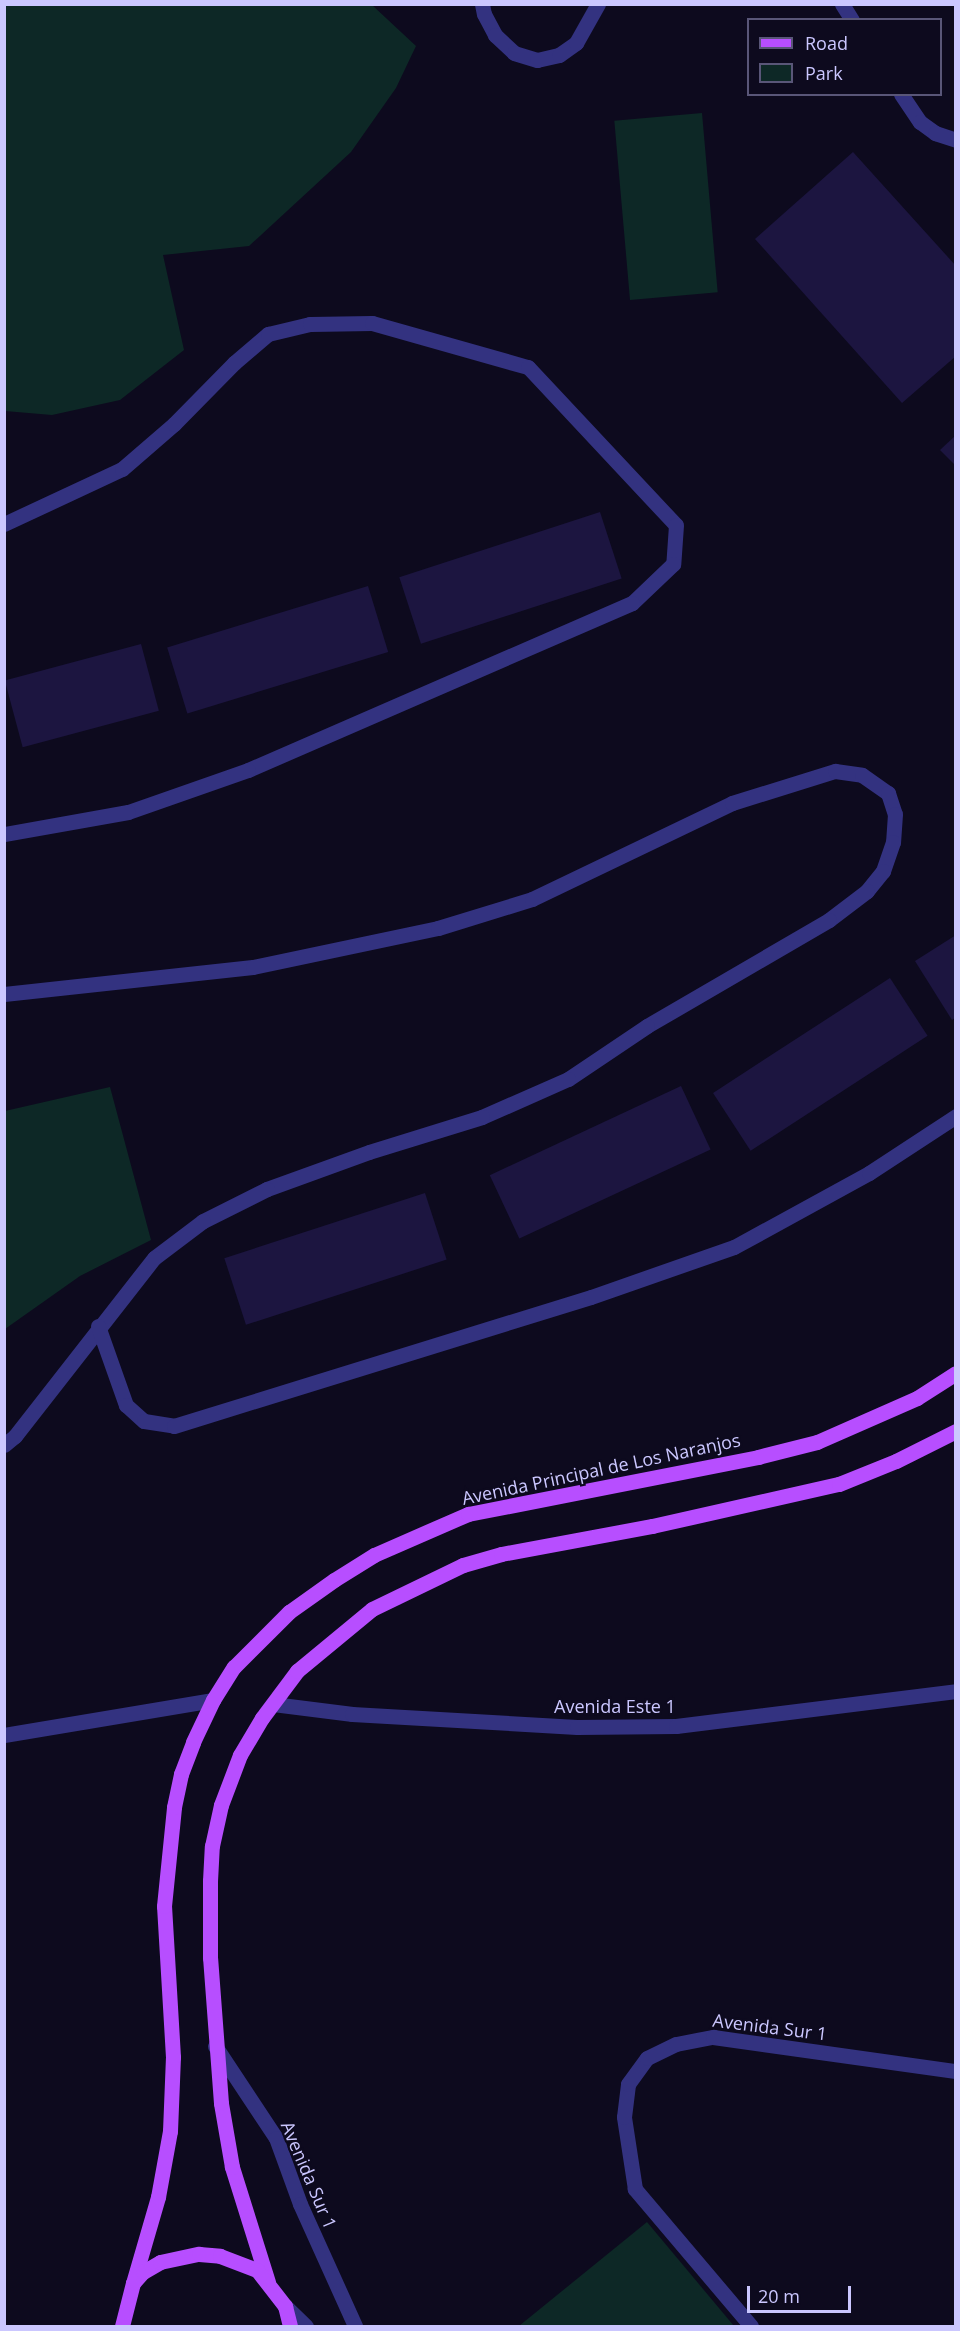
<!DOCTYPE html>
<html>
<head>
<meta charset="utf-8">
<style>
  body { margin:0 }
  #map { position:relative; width:960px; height:2331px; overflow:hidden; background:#0d0a1e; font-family:"Open Sans",sans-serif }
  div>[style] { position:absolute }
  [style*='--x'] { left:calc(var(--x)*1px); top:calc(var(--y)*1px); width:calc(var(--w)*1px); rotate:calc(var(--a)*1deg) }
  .green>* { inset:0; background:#0d2826; transform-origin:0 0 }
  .building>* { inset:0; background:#1c1540; transform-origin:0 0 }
  .minor>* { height:15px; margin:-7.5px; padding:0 7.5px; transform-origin:7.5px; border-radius:7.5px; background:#333280 }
  .major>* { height:15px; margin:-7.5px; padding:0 7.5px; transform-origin:7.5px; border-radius:7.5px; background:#b74eff }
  span { translate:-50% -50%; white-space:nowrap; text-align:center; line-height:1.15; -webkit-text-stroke:4.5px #0d0a1e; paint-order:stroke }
  .street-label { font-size:18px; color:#cbc7ff }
  .frame { position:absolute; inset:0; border:6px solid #cbc7ff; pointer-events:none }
  .legend { position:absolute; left:747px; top:18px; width:195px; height:78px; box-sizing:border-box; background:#0d0a1e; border:2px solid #595678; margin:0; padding:8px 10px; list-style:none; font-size:18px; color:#cbc7ff }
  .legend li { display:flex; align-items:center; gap:12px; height:30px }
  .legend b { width:30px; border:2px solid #595678 }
  .scale { position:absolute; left:747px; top:2286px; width:104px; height:27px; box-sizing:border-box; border:3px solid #cbc7ff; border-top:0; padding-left:8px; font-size:18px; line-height:21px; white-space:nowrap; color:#cbc7ff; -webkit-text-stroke:4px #0d0a1e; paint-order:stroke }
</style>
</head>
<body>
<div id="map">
  <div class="green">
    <div style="clip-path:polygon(4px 5px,372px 5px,416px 46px,396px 88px,351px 152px,249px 246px,163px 255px,184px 350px,120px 400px,52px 415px,5px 411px)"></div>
    <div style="left:702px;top:113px;width:180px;height:88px;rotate:85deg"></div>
    <div style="clip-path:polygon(110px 1087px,151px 1240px,80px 1276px,5px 1329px,5px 1111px)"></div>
    <div style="clip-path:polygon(647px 2222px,734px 2326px,519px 2326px)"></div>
  </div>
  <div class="building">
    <div style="clip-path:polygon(853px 152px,956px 266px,956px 356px,902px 403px,755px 239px)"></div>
    <div style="clip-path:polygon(956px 435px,956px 466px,940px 450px)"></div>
    <div style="left:600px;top:512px;width:70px;height:211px;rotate:72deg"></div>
    <div style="left:368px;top:586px;width:69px;height:210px;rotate:73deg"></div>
    <div style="left:141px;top:644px;width:69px;height:141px;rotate:75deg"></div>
    <div style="clip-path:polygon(956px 935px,956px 1017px,952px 1020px,915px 961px)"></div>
    <div style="left:890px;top:978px;width:69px;height:211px;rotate:57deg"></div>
    <div style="left:681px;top:1086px;width:70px;height:211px;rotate:65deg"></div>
    <div style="left:425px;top:1193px;width:70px;height:211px;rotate:72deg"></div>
  </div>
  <div class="minor">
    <div style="--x:482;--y:4;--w:10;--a:79"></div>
    <div style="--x:484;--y:14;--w:24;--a:62"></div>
    <div style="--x:495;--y:35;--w:26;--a:43"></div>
    <div style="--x:514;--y:53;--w:24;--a:17"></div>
    <div style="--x:537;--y:60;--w:23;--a:-13"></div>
    <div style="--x:559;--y:55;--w:21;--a:-35"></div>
    <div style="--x:576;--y:43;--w:45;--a:-60.6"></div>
    <div style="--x:842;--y:4;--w:19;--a:58"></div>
    <div style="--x:901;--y:94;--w:34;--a:56"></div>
    <div style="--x:920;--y:122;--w:19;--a:36"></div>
    <div style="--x:935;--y:133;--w:22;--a:18"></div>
    <div style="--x:4;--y:524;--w:130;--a:-25"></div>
    <div style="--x:122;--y:469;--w:69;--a:-40.9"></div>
    <div style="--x:174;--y:424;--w:86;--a:-45.5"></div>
    <div style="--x:234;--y:363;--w:45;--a:-40.5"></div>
    <div style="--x:268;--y:334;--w:43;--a:-13.4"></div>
    <div style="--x:310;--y:324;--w:62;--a:-0.9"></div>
    <div style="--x:372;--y:323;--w:162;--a:15.8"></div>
    <div style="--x:528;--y:367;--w:216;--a:46.9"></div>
    <div style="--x:676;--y:525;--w:39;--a:94"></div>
    <div style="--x:673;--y:564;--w:57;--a:136.4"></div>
    <div style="--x:632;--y:603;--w:419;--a:156.5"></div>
    <div style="--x:248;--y:770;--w:127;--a:160.7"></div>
    <div style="--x:128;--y:812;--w:126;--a:169.9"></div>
    <div style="--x:4;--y:994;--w:250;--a:-6.2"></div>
    <div style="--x:253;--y:967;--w:189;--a:-11.9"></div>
    <div style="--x:438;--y:928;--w:98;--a:-17.1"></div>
    <div style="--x:532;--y:899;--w:222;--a:-25.6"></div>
    <div style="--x:732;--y:803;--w:108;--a:-17.3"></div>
    <div style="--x:835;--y:771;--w:27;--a:8"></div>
    <div style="--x:862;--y:775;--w:32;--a:35"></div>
    <div style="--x:888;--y:793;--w:22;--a:72"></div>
    <div style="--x:895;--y:814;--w:28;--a:94"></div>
    <div style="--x:893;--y:842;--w:31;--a:109"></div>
    <div style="--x:883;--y:871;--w:26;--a:129"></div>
    <div style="--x:867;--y:891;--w:48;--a:142.7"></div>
    <div style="--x:829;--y:920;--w:211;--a:149.8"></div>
    <div style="--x:647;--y:1026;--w:95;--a:146.1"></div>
    <div style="--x:568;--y:1079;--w:94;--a:156.2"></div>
    <div style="--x:482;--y:1117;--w:118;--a:162.8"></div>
    <div style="--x:369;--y:1152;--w:109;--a:160.1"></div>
    <div style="--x:267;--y:1189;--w:72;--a:153.4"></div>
    <div style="--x:203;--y:1221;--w:61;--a:142.9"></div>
    <div style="--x:154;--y:1258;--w:226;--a:128"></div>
    <div style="--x:15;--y:1436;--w:14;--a:141"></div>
    <div style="--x:98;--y:1326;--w:84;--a:70.5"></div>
    <div style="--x:126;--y:1405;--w:24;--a:42"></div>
    <div style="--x:144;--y:1421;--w:30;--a:9"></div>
    <div style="--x:174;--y:1426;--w:436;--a:-17.2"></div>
    <div style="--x:591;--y:1297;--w:151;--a:-19.3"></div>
    <div style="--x:734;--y:1247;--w:154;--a:-28.7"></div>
    <div style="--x:869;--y:1173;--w:104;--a:-33.2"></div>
    <div style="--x:273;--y:1704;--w:80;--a:7.2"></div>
    <div style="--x:352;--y:1714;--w:225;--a:3.3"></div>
    <div style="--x:577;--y:1727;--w:99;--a:-0.6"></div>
    <div style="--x:676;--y:1726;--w:282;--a:-7.1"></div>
    <div style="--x:4;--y:1735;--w:212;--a:-9.5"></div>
    <div style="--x:215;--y:2046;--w:110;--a:56.5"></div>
    <div style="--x:276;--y:2138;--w:70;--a:70"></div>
    <div style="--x:300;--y:2204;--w:134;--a:65.7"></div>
    <div style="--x:285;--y:2306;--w:29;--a:44"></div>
    <div style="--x:751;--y:2326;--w:180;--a:-130.3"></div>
    <div style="--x:635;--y:2189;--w:73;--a:-98.7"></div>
    <div style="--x:624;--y:2117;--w:33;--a:-83"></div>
    <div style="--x:628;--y:2084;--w:32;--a:-54"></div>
    <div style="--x:647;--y:2058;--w:32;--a:-26"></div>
    <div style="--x:676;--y:2044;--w:38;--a:-11"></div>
    <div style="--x:713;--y:2037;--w:245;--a:8"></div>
  </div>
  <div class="major">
    <div style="--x:268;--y:2282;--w:121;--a:-107.4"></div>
    <div style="--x:232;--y:2167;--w:65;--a:-99.8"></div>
    <div style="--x:221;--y:2103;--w:145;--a:-94.3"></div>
    <div style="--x:210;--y:1958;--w:77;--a:-90"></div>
    <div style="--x:210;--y:1881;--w:35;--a:-87"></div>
    <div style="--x:212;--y:1846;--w:42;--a:-77.6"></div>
    <div style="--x:221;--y:1805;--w:53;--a:-69.2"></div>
    <div style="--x:240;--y:1755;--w:43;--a:-59.3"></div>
    <div style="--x:262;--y:1718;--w:59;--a:-53.3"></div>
    <div style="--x:297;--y:1671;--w:97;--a:-39.6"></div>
    <div style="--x:372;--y:1609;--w:101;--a:-25.8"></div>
    <div style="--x:463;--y:1565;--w:40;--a:-16"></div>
    <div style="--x:501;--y:1554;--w:154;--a:-10.5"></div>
    <div style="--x:652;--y:1526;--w:192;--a:-12.7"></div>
    <div style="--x:839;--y:1484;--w:61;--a:-22"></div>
    <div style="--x:896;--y:1461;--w:67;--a:-26.6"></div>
    <div style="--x:133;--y:2283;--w:90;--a:-73.8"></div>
    <div style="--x:158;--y:2197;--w:67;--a:-79.7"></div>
    <div style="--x:170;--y:2131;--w:74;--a:-87.7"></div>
    <div style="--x:173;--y:2057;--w:151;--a:-93.4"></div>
    <div style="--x:164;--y:1906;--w:100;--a:-84.2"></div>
    <div style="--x:174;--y:1807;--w:34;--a:-78"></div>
    <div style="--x:181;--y:1774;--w:34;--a:-69"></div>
    <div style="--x:193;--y:1742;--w:47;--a:-64.5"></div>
    <div style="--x:213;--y:1700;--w:39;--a:-58"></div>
    <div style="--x:234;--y:1667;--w:78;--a:-45"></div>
    <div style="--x:289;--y:1612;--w:55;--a:-35.4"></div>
    <div style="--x:334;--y:1580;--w:47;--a:-32"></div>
    <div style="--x:374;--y:1555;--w:103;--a:-23.6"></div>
    <div style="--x:468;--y:1514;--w:296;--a:-11.1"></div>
    <div style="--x:758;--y:1457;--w:61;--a:-14.3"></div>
    <div style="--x:817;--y:1442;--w:109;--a:-23.7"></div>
    <div style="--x:917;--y:1398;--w:46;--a:-32.7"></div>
    <div style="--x:122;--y:2326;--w:44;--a:-75.7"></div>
    <div style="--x:133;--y:2283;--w:15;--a:-48"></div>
    <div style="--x:143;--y:2272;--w:20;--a:-30"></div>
    <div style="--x:160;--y:2262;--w:40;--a:-12"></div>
    <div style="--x:199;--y:2254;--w:21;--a:5"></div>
    <div style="--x:220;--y:2256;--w:40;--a:21"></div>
    <div style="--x:257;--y:2270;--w:46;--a:52.1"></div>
    <div style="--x:285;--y:2306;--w:21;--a:76"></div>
  </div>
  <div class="street-label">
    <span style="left:601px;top:1469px;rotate:-12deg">Avenida Principal de Los Naranjos</span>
    <span style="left:615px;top:1706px">Avenida Este 1</span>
    <span style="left:770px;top:2027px;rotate:7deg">Avenida Sur 1</span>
    <span style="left:309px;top:2175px;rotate:67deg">Avenida Sur 1</span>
  </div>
  <div class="frame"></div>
  <ul class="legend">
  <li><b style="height:8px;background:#b74eff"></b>Road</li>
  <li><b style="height:16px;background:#0d2826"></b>Park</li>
  </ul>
  <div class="scale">20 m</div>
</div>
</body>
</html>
